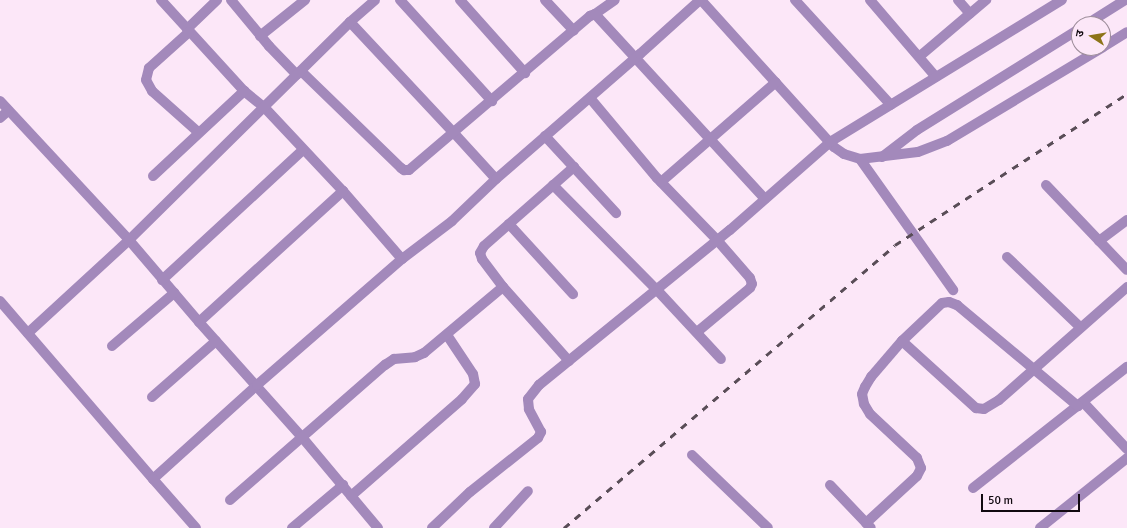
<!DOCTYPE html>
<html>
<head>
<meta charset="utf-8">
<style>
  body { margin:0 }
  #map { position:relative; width:1127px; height:528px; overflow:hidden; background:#fce7f8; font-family:Signika,"Noto Sans Devanagari",sans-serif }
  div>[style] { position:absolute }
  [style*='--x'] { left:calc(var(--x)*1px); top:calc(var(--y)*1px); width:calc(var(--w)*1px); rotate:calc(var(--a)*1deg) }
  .minor>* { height:10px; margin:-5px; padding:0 5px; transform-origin:5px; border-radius:5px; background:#a389bb }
  .rail>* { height:3px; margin-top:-1.5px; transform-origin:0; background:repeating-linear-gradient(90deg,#594d57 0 7px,transparent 0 14px) }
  span { translate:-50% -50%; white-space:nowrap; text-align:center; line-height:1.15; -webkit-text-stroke:3px #fce7f8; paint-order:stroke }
  .north { position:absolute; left:1071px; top:16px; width:40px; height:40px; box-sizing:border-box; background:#fce7f8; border:1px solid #9e8e9b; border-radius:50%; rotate:282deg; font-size:11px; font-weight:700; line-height:16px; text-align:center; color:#110910 }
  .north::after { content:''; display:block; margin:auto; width:14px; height:18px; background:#8d7419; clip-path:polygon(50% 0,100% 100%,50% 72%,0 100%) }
  .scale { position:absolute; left:981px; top:494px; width:99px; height:18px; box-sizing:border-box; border:2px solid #110910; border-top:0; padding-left:5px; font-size:12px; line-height:14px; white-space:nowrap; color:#110910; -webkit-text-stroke:3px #fce7f8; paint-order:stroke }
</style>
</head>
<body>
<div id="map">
  <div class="minor">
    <div style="--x:161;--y:0;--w:123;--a:47.6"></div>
    <div style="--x:244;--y:91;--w:26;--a:39"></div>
    <div style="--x:264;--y:107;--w:115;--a:46.8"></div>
    <div style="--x:343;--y:191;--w:90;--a:49.1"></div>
    <div style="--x:231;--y:0;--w:60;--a:50.4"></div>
    <div style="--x:269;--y:46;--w:40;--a:46"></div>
    <div style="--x:400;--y:0;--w:137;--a:47.7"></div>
    <div style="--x:460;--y:0;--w:98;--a:48.3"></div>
    <div style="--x:545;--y:0;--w:42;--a:46.9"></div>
    <div style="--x:701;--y:0;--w:198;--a:47.9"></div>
    <div style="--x:834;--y:147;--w:12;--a:35"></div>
    <div style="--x:844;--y:154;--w:17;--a:17"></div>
    <div style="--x:860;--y:159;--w:58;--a:-6.9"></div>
    <div style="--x:918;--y:152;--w:31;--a:-21"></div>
    <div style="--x:947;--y:141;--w:181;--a:-31"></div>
    <div style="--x:795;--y:0;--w:142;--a:47.6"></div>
    <div style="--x:870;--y:0;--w:101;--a:49.4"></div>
    <div style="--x:958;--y:0;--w:18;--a:49"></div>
    <div style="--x:595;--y:14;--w:24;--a:-35"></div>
    <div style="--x:350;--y:22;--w:152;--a:46.9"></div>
    <div style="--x:454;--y:133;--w:62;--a:47.6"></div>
    <div style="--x:1087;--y:24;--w:45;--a:-32.3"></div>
    <div style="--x:187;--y:29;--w:42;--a:-44"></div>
    <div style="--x:189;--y:32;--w:54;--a:138"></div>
    <div style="--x:149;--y:68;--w:12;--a:104"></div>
    <div style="--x:146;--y:80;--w:13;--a:61"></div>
    <div style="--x:152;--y:91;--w:62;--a:41.7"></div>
    <div style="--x:260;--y:36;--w:58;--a:-38.7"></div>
    <div style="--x:1103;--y:47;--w:28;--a:-32"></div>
    <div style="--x:920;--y:56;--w:87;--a:-40.3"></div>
    <div style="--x:301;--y:71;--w:139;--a:44.1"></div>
    <div style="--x:401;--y:168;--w:4;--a:34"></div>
    <div style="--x:404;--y:170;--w:5;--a:0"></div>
    <div style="--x:409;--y:170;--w:238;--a:-40.4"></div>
    <div style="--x:590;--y:16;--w:5;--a:-22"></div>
    <div style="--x:595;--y:14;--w:251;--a:47.4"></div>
    <div style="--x:590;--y:98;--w:104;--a:50.1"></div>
    <div style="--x:657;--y:178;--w:86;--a:45.9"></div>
    <div style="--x:717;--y:240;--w:50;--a:49"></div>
    <div style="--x:750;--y:278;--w:6;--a:72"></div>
    <div style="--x:752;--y:284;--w:4;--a:117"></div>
    <div style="--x:750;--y:288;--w:69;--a:140.3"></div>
    <div style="--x:0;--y:101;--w:190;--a:47.1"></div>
    <div style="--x:129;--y:240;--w:108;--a:49.5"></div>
    <div style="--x:199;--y:322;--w:153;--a:48.2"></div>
    <div style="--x:301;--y:436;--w:120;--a:50.1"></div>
    <div style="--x:0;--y:118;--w:11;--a:-41"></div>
    <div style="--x:545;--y:136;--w:105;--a:47.3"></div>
    <div style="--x:882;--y:157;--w:44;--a:-37.6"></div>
    <div style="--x:917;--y:130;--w:191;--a:-31.9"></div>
    <div style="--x:860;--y:159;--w:161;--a:54.6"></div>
    <div style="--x:153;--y:176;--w:125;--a:-43"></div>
    <div style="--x:661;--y:182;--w:152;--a:-41"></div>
    <div style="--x:553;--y:185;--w:148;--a:45.3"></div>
    <div style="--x:657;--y:290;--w:94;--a:47.2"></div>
    <div style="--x:1046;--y:185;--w:117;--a:46.4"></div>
    <div style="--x:509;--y:224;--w:95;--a:47.6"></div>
    <div style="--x:1099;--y:241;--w:35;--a:-37"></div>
    <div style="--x:1007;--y:257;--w:101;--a:43.8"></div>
    <div style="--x:162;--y:280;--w:192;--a:-42.7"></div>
    <div style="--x:0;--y:301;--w:235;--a:49.3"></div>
    <div style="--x:153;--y:479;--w:140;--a:-42.1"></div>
    <div style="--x:257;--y:385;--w:192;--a:-41"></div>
    <div style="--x:402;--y:259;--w:63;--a:-37.2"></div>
    <div style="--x:452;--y:221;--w:61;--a:-43.7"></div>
    <div style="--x:496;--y:179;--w:191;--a:-41"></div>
    <div style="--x:640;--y:54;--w:81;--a:-42"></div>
    <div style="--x:199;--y:322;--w:195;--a:-42.3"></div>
    <div style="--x:28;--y:333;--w:137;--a:-42.6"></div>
    <div style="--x:129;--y:240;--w:310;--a:-44.6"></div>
    <div style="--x:350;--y:22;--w:33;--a:-41"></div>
    <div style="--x:902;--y:341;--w:100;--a:42.2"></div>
    <div style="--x:976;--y:408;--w:8;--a:7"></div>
    <div style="--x:984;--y:409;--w:17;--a:-31"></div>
    <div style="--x:999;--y:400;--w:171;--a:-41.4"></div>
    <div style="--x:112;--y:346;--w:82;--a:-40.5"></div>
    <div style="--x:569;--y:361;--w:99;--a:-131.7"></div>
    <div style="--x:503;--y:287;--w:35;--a:-127"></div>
    <div style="--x:482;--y:259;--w:6;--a:-108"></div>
    <div style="--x:480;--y:253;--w:8;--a:-60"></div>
    <div style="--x:484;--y:246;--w:120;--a:-41.3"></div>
    <div style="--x:152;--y:397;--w:85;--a:-41.2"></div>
    <div style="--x:1083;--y:402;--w:64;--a:46.9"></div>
    <div style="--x:692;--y:455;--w:105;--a:43.8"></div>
    <div style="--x:153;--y:479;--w:65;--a:48.7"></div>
    <div style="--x:830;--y:485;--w:59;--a:46.4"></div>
    <div style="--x:973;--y:488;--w:196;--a:-38.2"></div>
    <div style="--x:351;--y:496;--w:147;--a:-41.1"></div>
    <div style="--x:462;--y:399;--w:20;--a:-49"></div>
    <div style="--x:475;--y:384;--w:10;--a:-101"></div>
    <div style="--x:473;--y:374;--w:47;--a:-123.7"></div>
    <div style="--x:230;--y:500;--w:206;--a:-41.1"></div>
    <div style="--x:385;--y:365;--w:11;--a:-34"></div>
    <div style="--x:394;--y:359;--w:21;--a:-5"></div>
    <div style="--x:415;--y:357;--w:10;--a:-24"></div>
    <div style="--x:424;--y:353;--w:103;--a:-39.9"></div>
    <div style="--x:866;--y:523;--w:69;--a:-42.7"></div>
    <div style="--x:917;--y:476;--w:9;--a:-63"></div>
    <div style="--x:921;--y:468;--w:11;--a:-112"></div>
    <div style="--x:917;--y:458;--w:64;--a:-136.9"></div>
    <div style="--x:870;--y:414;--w:12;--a:-121"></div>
    <div style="--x:864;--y:404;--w:10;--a:-101"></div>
    <div style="--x:862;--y:394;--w:8;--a:-67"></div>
    <div style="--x:865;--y:387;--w:12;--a:-59"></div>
    <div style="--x:871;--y:377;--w:48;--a:-49.3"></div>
    <div style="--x:902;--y:341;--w:55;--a:-43.5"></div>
    <div style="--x:942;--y:303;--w:7;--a:-8"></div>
    <div style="--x:949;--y:302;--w:9;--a:21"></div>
    <div style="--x:957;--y:305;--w:158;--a:39.9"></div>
    <div style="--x:292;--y:528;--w:67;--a:-40.1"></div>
    <div style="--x:432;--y:528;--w:52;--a:-43.5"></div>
    <div style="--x:470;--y:492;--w:87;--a:-38.5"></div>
    <div style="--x:538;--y:438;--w:7;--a:-63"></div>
    <div style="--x:541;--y:432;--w:26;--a:-118"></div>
    <div style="--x:529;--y:409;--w:10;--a:-96"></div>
    <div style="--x:528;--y:399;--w:18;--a:-52"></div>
    <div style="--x:539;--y:385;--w:246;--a:-39.1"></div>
    <div style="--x:730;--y:230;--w:133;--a:-41.3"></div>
    <div style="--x:830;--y:142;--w:272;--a:-31.5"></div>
    <div style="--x:494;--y:528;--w:50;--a:-47.4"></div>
    <div style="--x:1040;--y:528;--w:112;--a:-38.8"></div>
  </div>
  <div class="rail">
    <div style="--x:564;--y:528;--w:435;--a:-40.5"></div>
    <div style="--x:895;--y:245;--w:277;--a:-33.1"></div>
  </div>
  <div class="north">उ</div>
  <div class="scale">50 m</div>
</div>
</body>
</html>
